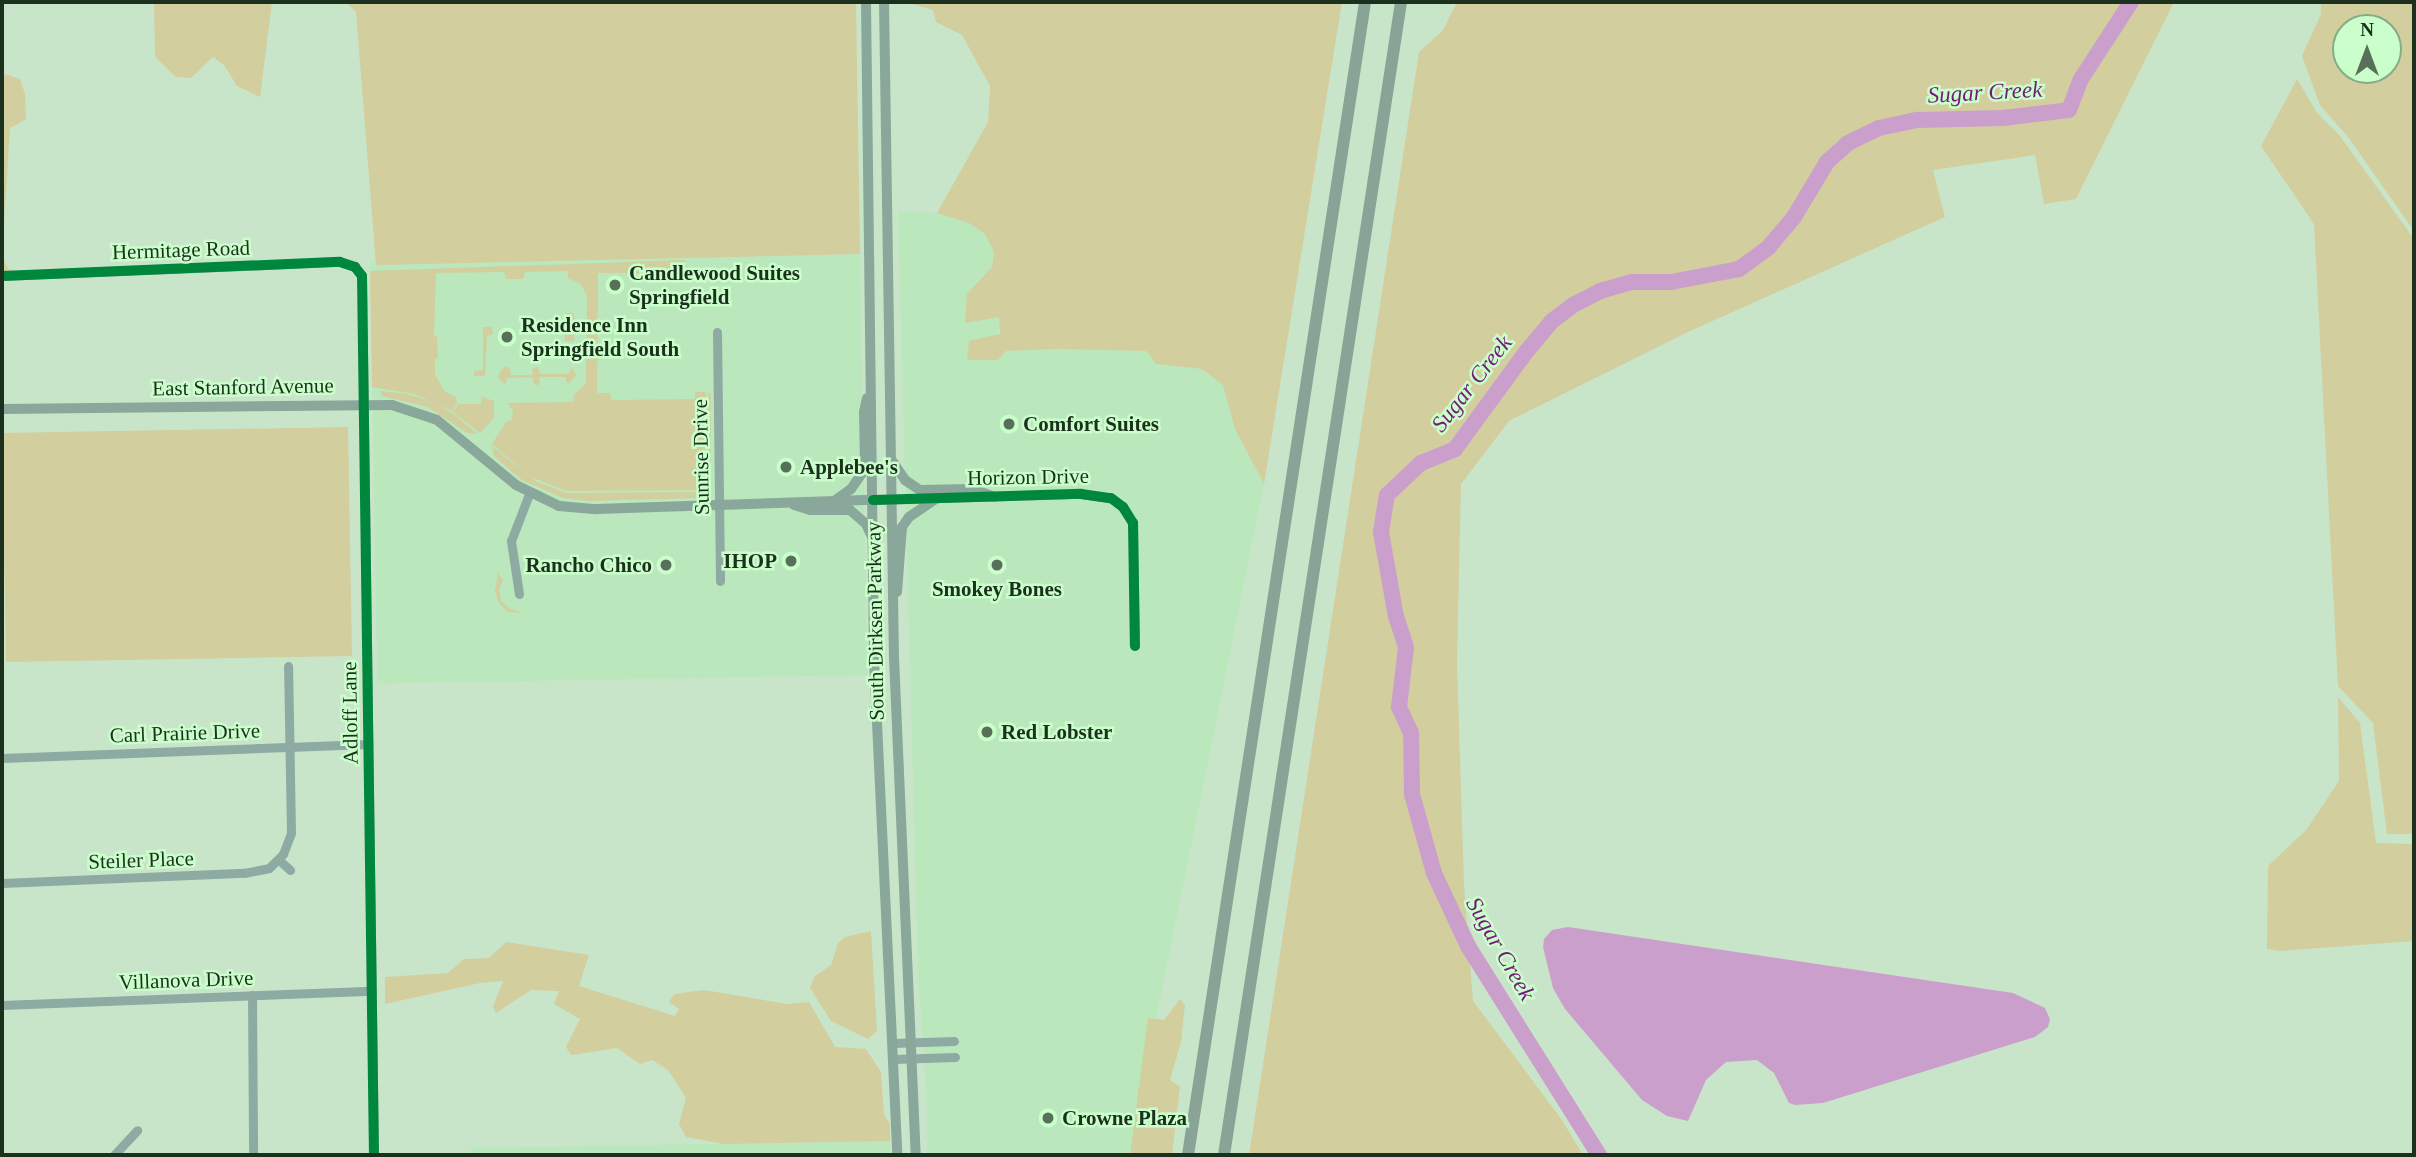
<!DOCTYPE html>
<html>
<head>
<meta charset="utf-8">
<style>
  body { margin:0 }
  #map { position:relative; width:2416px; height:1157px; overflow:hidden; background:#c9e5c9; font-family:"Times New Roman",serif }
  div>[style] { position:absolute }
  [style*='--x'] { left:calc(var(--x)*1px); top:calc(var(--y)*1px); width:calc(var(--w)*1px); rotate:calc(var(--a)*1deg) }
  .built>* { inset:0; background:#bae7bb; transform-origin:0 0 }
  .green>* { inset:0; background:#d2ce9e; transform-origin:0 0 }
  .water>* { inset:0; background:#cb9fcc }
  .river>* { height:16px; margin:-8px; padding:0 8px; transform-origin:8px; border-radius:8px; background:#cb9fcc }
  .minor>* { height:9px; margin:-4.5px; padding:0 4.5px; transform-origin:4.5px; border-radius:4.5px; background:#8daba3 }
  .major>* { height:10px; margin:-5px; padding:0 5px; transform-origin:5px; border-radius:5px; background:#8aa79b }
  .highway>* { height:12px; margin:-6px; padding:0 6px; transform-origin:6px; border-radius:6px; background:#89a497 }
  .cycleway>* { height:10px; margin:-5px; padding:0 5px; transform-origin:5px; border-radius:5px; background:#00873e }
  .dots>* { width:19px; height:19px; translate:-50% -50%; box-sizing:border-box; border:4px solid #caffcb; border-radius:50% }
  span { translate:-50% -50%; white-space:nowrap; text-align:center; line-height:1.15; -webkit-text-stroke:5px #caffcb; paint-order:stroke }
  .street-label { font-size:21px; color:#1b301d }
  .poi-label { font-size:21px; color:#1b301d; font-weight:700 }
  .left { translate:0 -50%; text-align:left }
  .right { translate:-100% -50%; text-align:right }
  .water-label { font-size:23px; color:#741979; font-style:italic }
  .frame { position:absolute; inset:0; border:4px solid #1b301d; pointer-events:none }
  .north { position:absolute; left:2332px; top:14px; width:70px; height:70px; box-sizing:border-box; background:#caffcb; border:2px solid #84ac85; border-radius:50%; rotate:0deg; font-size:19px; font-weight:700; line-height:28px; text-align:center; color:#1b301d }
  .north::after { content:''; display:block; margin:auto; width:24px; height:32px; background:#586f59; clip-path:polygon(50% 0,100% 100%,50% 72%,0 100%) }
</style>
</head>
<body>
<div id="map">
  <div class="built">
    <div style="clip-path:polygon(898px 212px,937px 213px,969px 223px,985px 234px,994px 252px,992px 267px,967px 294px,965px 322px,999px 317px,998px 360px,1006px 351px,1059px 349px,1147px 351px,1156px 364px,1202px 369px,1223px 385px,1235px 429px,1264px 484px,1155px 1024px,1132px 1155px,927px 1155px,927px 1105px,918px 969px)"></div>
    <div style="left:860px;top:254px;width:421px;height:490px;rotate:89deg"></div>
    <div style="clip-path:polygon(890px 1141px,891px 1155px,471px 1155px,471px 1148px)"></div>
  </div>
  <div class="green">
    <div style="clip-path:polygon(154px 2px,272px 2px,260px 97px,237px 86px,224px 65px,213px 57px,191px 78px,176px 77px,155px 57px)"></div>
    <div style="clip-path:polygon(346px 2px,856px 2px,860px 254px,376px 265px,356px 12px)"></div>
    <div style="clip-path:polygon(906px 2px,1342px 2px,1264px 484px,1235px 429px,1223px 385px,1202px 369px,1156px 364px,1146px 351px,1059px 349px,1006px 351px,998px 360px,967px 360px,969px 341px,1000px 334px,999px 317px,965px 323px,967px 294px,992px 267px,994px 252px,985px 234px,969px 223px,937px 213px,988px 122px,990px 86px,962px 35px,936px 22px,933px 10px)"></div>
    <div style="clip-path:polygon(1457px 2px,2174px 2px,2076px 199px,2044px 204px,2035px 155px,1933px 170px,1945px 217px,1690px 331px,1509px 421px,1461px 484px,1457px 663px,1464px 884px,1473px 1001px,1562px 1120px,1583px 1155px,1249px 1155px,1419px 52px,1443px 30px)"></div>
    <div style="clip-path:polygon(evenodd,2321px 2px,2414px 2px,2414px 231px,2348px 137px,2320px 105px,2302px 56px,2321px 14px,2321px 2px,2346px 28px,2388px 28px,2388px 70px,2346px 70px,2346px 28px)"></div>
    <div style="clip-path:polygon(5px 74px,20px 79px,25px 94px,26px 119px,10px 128px,2px 256px,8px 269px,20px 272px,2px 272px,2px 75px)"></div>
    <div style="clip-path:polygon(2297px 79px,2317px 113px,2340px 136px,2414px 239px,2414px 834px,2387px 834px,2373px 723px,2338px 686px,2314px 224px,2261px 146px)"></div>
    <div style="clip-path:polygon(685px 260px,685px 278px,681px 278px,681px 273px,598px 273px,597px 393px,610px 393px,611px 400px,695px 399px,695px 392px,706px 392px,707px 490px,567px 491px,531px 477px,492px 444px,506px 422px,512px 420px,513px 411px,507px 403px,573px 402px,574px 395px,586px 383px,587px 296px,581px 284px,568px 278px,568px 271px,525px 272px,523px 279px,506px 279px,504px 272px,436px 273px,434px 336px,437px 336px,438px 358px,435px 359px,435px 374px,444px 391px,456px 397px,457px 404px,452px 411px,414px 394px,372px 387px,370px 271px)"></div>
    <div style="clip-path:polygon(566px 313px,574px 313px,574px 341px,565px 341px,564px 324px,551px 328px,551px 323px,566px 319px)"></div>
    <div style="clip-path:polygon(483px 327px,492px 327px,493px 334px,487px 336px,485px 376px,474px 376px,474px 371px,483px 370px)"></div>
    <div style="clip-path:polygon(505px 367px,510px 368px,511px 375px,532px 375px,533px 368px,538px 367px,540px 374px,569px 374px,571px 367px,577px 375px,568px 384px,565px 377px,540px 377px,539px 385px,534px 384px,532px 377px,507px 378px,505px 385px,498px 378px,500px 371px)"></div>
    <div style="clip-path:polygon(380px 391px,407px 394px,435px 403px,455px 415px,477px 434px,467px 433px,428px 407px,382px 396px)"></div>
    <div style="clip-path:polygon(708px 392px,711px 395px,710px 490px,709px 489px)"></div>
    <div style="clip-path:polygon(482px 397px,494px 401px,494px 418px,480px 433px,453px 412px,459px 404px,481px 404px)"></div>
    <div style="left:348px;top:427px;width:229px;height:346px;rotate:89deg"></div>
    <div style="clip-path:polygon(492px 446px,537px 482px,566px 493px,709px 492px,697px 498px,590px 501px,563px 498px,522px 480px,494px 456px)"></div>
    <div style="clip-path:polygon(498px 573px,503px 580px,499px 589px,501px 601px,510px 609px,524px 613px,508px 612px,499px 603px,495px 592px)"></div>
    <div style="clip-path:polygon(2338px 697px,2360px 723px,2376px 843px,2414px 844px,2414px 941px,2280px 951px,2267px 949px,2268px 866px,2307px 829px,2339px 781px)"></div>
    <div style="clip-path:polygon(871px 931px,877px 1031px,868px 1039px,831px 1021px,810px 988px,814px 977px,831px 965px,838px 943px,845px 937px)"></div>
    <div style="clip-path:polygon(506px 942px,589px 955px,579px 986px,675px 1016px,679px 1009px,669px 1002px,674px 994px,704px 990px,787px 1004px,809px 1002px,835px 1047px,866px 1049px,881px 1072px,884px 1115px,890px 1124px,890px 1141px,724px 1144px,686px 1137px,679px 1124px,686px 1098px,668px 1070px,652px 1060px,640px 1064px,617px 1048px,571px 1055px,566px 1047px,580px 1019px,554px 1004px,559px 991px,531px 990px,496px 1013px,493px 1007px,503px 981px,480px 983px,385px 1004px,385px 977px,448px 973px,464px 959px,489px 958px)"></div>
    <div style="clip-path:polygon(1180px 999px,1185px 1005px,1181px 1042px,1170px 1080px,1180px 1087px,1172px 1155px,1130px 1155px,1148px 1018px,1164px 1020px)"></div>
  </div>
  <div class="water">
    <div style="clip-path:polygon(1568px 927px,2013px 993px,2045px 1008px,2050px 1019px,2048px 1027px,2035px 1037px,1823px 1103px,1795px 1105px,1789px 1103px,1774px 1073px,1757px 1060px,1726px 1062px,1706px 1080px,1688px 1121px,1667px 1116px,1642px 1100px,1565px 1009px,1553px 988px,1543px 947px,1544px 939px,1552px 930px)"></div>
  </div>
  <div class="river">
    <div style="--x:1599;--y:1155;--w:247;--a:-122.1"></div>
    <div style="--x:1468;--y:946;--w:81;--a:-115"></div>
    <div style="--x:1434;--y:873;--w:82;--a:-105.6"></div>
    <div style="--x:1412;--y:794;--w:61;--a:-90.9"></div>
    <div style="--x:1411;--y:733;--w:29;--a:-115"></div>
    <div style="--x:1399;--y:707;--w:60;--a:-83.3"></div>
    <div style="--x:1406;--y:647;--w:32;--a:-108"></div>
    <div style="--x:1396;--y:617;--w:86;--a:-100"></div>
    <div style="--x:1381;--y:532;--w:37;--a:-81"></div>
    <div style="--x:1387;--y:495;--w:47;--a:-43.3"></div>
    <div style="--x:1421;--y:463;--w:37;--a:-22"></div>
    <div style="--x:1455;--y:449;--w:120;--a:-53.8"></div>
    <div style="--x:1526;--y:352;--w:40;--a:-50"></div>
    <div style="--x:1552;--y:321;--w:26;--a:-37"></div>
    <div style="--x:1573;--y:305;--w:30;--a:-27"></div>
    <div style="--x:1600;--y:291;--w:33;--a:-16"></div>
    <div style="--x:1632;--y:282;--w:39;--a:0"></div>
    <div style="--x:1671;--y:282;--w:69;--a:-10.8"></div>
    <div style="--x:1739;--y:269;--w:36;--a:-36"></div>
    <div style="--x:1768;--y:248;--w:40;--a:-50"></div>
    <div style="--x:1794;--y:217;--w:64;--a:-59"></div>
    <div style="--x:1827;--y:162;--w:28;--a:-42"></div>
    <div style="--x:1848;--y:143;--w:34;--a:-26"></div>
    <div style="--x:1879;--y:128;--w:40;--a:-12"></div>
    <div style="--x:1918;--y:120;--w:85;--a:-1.3"></div>
    <div style="--x:2003;--y:118;--w:66;--a:-6.9"></div>
    <div style="--x:2069;--y:110;--w:33;--a:-69"></div>
    <div style="--x:2081;--y:79;--w:92;--a:-57"></div>
  </div>
  <div class="minor">
    <div style="--x:2;--y:276;--w:338;--a:-2.4"></div>
    <div style="--x:340;--y:262;--w:16;--a:18"></div>
    <div style="--x:355;--y:267;--w:11;--a:52"></div>
    <div style="--x:362;--y:276;--w:879;--a:89.22"></div>
    <div style="--x:717;--y:332;--w:249;--a:89.3"></div>
    <div style="--x:873;--y:500;--w:208;--a:-1.7"></div>
    <div style="--x:1081;--y:494;--w:30;--a:8"></div>
    <div style="--x:1111;--y:498;--w:15;--a:37"></div>
    <div style="--x:1123;--y:507;--w:19;--a:58"></div>
    <div style="--x:1133;--y:523;--w:123;--a:89.1"></div>
    <div style="--x:519;--y:594;--w:54;--a:-98.6"></div>
    <div style="--x:511;--y:541;--w:50;--a:-69"></div>
    <div style="--x:2;--y:758;--w:367;--a:-2.2"></div>
    <div style="--x:279;--y:860;--w:15;--a:42"></div>
    <div style="--x:2;--y:883;--w:242;--a:-2.4"></div>
    <div style="--x:244;--y:873;--w:25;--a:-11"></div>
    <div style="--x:269;--y:868;--w:20;--a:-45"></div>
    <div style="--x:283;--y:854;--w:22;--a:-69"></div>
    <div style="--x:291;--y:833;--w:167;--a:-91"></div>
    <div style="--x:252;--y:995;--w:160;--a:89.6"></div>
    <div style="--x:2;--y:1005;--w:370;--a:-2.2"></div>
    <div style="--x:893;--y:1043;--w:61;--a:-1.9"></div>
    <div style="--x:894;--y:1059;--w:61;--a:-1.9"></div>
    <div style="--x:114;--y:1155;--w:34;--a:-47"></div>
  </div>
  <div class="major">
    <div style="--x:866;--y:2;--w:657;--a:89.3"></div>
    <div style="--x:874;--y:659;--w:497;--a:87.3"></div>
    <div style="--x:884;--y:2;--w:656;--a:89.13"></div>
    <div style="--x:894;--y:658;--w:497;--a:87.5"></div>
    <div style="--x:2;--y:409;--w:390;--a:-0.6"></div>
    <div style="--x:392;--y:405;--w:47;--a:18.4"></div>
    <div style="--x:437;--y:420;--w:102;--a:39.4"></div>
    <div style="--x:516;--y:485;--w:48;--a:26"></div>
    <div style="--x:559;--y:506;--w:37;--a:5"></div>
    <div style="--x:596;--y:509;--w:277;--a:-1.9"></div>
    <div style="--x:893;--y:462;--w:22;--a:56"></div>
    <div style="--x:905;--y:480;--w:18;--a:34"></div>
    <div style="--x:920;--y:490;--w:53;--a:-1.1"></div>
    <div style="--x:973;--y:489;--w:23;--a:20"></div>
    <div style="--x:834;--y:501;--w:21;--a:-35"></div>
    <div style="--x:851;--y:489;--w:19;--a:-55"></div>
    <div style="--x:862;--y:473;--w:9;--a:-72"></div>
    <div style="--x:865;--y:464;--w:52;--a:-91.1"></div>
    <div style="--x:864;--y:412;--w:14;--a:-78"></div>
    <div style="--x:794;--y:505;--w:17;--a:17"></div>
    <div style="--x:810;--y:510;--w:40;--a:0"></div>
    <div style="--x:850;--y:510;--w:21;--a:41"></div>
    <div style="--x:866;--y:524;--w:14;--a:65"></div>
    <div style="--x:897;--y:592;--w:65;--a:-85.6"></div>
    <div style="--x:902;--y:527;--w:12;--a:-55"></div>
    <div style="--x:909;--y:517;--w:32;--a:-34"></div>
  </div>
  <div class="highway">
    <div style="--x:1188;--y:1155;--w:1167;--a:-81.27"></div>
    <div style="--x:1224;--y:1155;--w:1167;--a:-81.27"></div>
  </div>
  <div class="cycleway">
    <div style="--x:2;--y:276;--w:338;--a:-2.4"></div>
    <div style="--x:340;--y:262;--w:16;--a:18"></div>
    <div style="--x:355;--y:267;--w:11;--a:52"></div>
    <div style="--x:362;--y:276;--w:879;--a:89.22"></div>
    <div style="--x:873;--y:500;--w:208;--a:-1.7"></div>
    <div style="--x:1081;--y:494;--w:30;--a:8"></div>
    <div style="--x:1111;--y:498;--w:15;--a:37"></div>
    <div style="--x:1123;--y:507;--w:19;--a:58"></div>
    <div style="--x:1133;--y:523;--w:123;--a:89.1"></div>
  </div>
  <div class="dots">
    <div style="left:615px;top:285px;background:#586f59"></div>
    <div style="left:507px;top:337px;background:#586f59"></div>
    <div style="left:1009px;top:424px;background:#586f59"></div>
    <div style="left:786px;top:467px;background:#586f59"></div>
    <div style="left:791px;top:561px;background:#586f59"></div>
    <div style="left:666px;top:565px;background:#586f59"></div>
    <div style="left:997px;top:565px;background:#586f59"></div>
    <div style="left:987px;top:732px;background:#586f59"></div>
    <div style="left:1048px;top:1118px;background:#586f59"></div>
  </div>
  <div class="street-label">
    <span style="left:181px;top:250px;rotate:-2deg">Hermitage Road</span>
    <span style="left:243px;top:387px;rotate:-1deg">East Stanford Avenue</span>
    <span style="left:701px;top:457px;rotate:-91deg">Sunrise Drive</span>
    <span style="left:1028px;top:477px;rotate:-1deg">Horizon Drive</span>
    <span style="left:875px;top:621px;rotate:-91deg">South Dirksen Parkway</span>
    <span style="left:350px;top:713px;rotate:-91deg">Adloff Lane</span>
    <span style="left:185px;top:733px;rotate:-2deg">Carl Prairie Drive</span>
    <span style="left:141px;top:860px;rotate:-2deg">Steiler Place</span>
    <span style="left:186px;top:980px;rotate:-2deg">Villanova Drive</span>
  </div>
  <div class="poi-label">
    <span class="left" style="left:629px;top:285px">Candlewood Suites<br>Springfield</span>
    <span class="left" style="left:521px;top:337px">Residence Inn<br>Springfield South</span>
    <span class="left" style="left:1023px;top:424px">Comfort Suites</span>
    <span class="left" style="left:800px;top:467px">Applebee's</span>
    <span class="right" style="left:777px;top:561px">IHOP</span>
    <span class="right" style="left:652px;top:565px">Rancho Chico</span>
    <span style="left:997px;top:589px">Smokey Bones</span>
    <span class="left" style="left:1001px;top:732px">Red Lobster</span>
    <span class="left" style="left:1062px;top:1118px">Crowne Plaza</span>
  </div>
  <div class="water-label">
    <span style="left:1985px;top:93px;rotate:-3deg">Sugar Creek</span>
    <span style="left:1472px;top:384px;rotate:-52deg">Sugar Creek</span>
    <span style="left:1500px;top:949px;rotate:60deg">Sugar Creek</span>
  </div>
  <div class="frame"></div>
  <div class="north">N</div>
</div>
</body>
</html>
